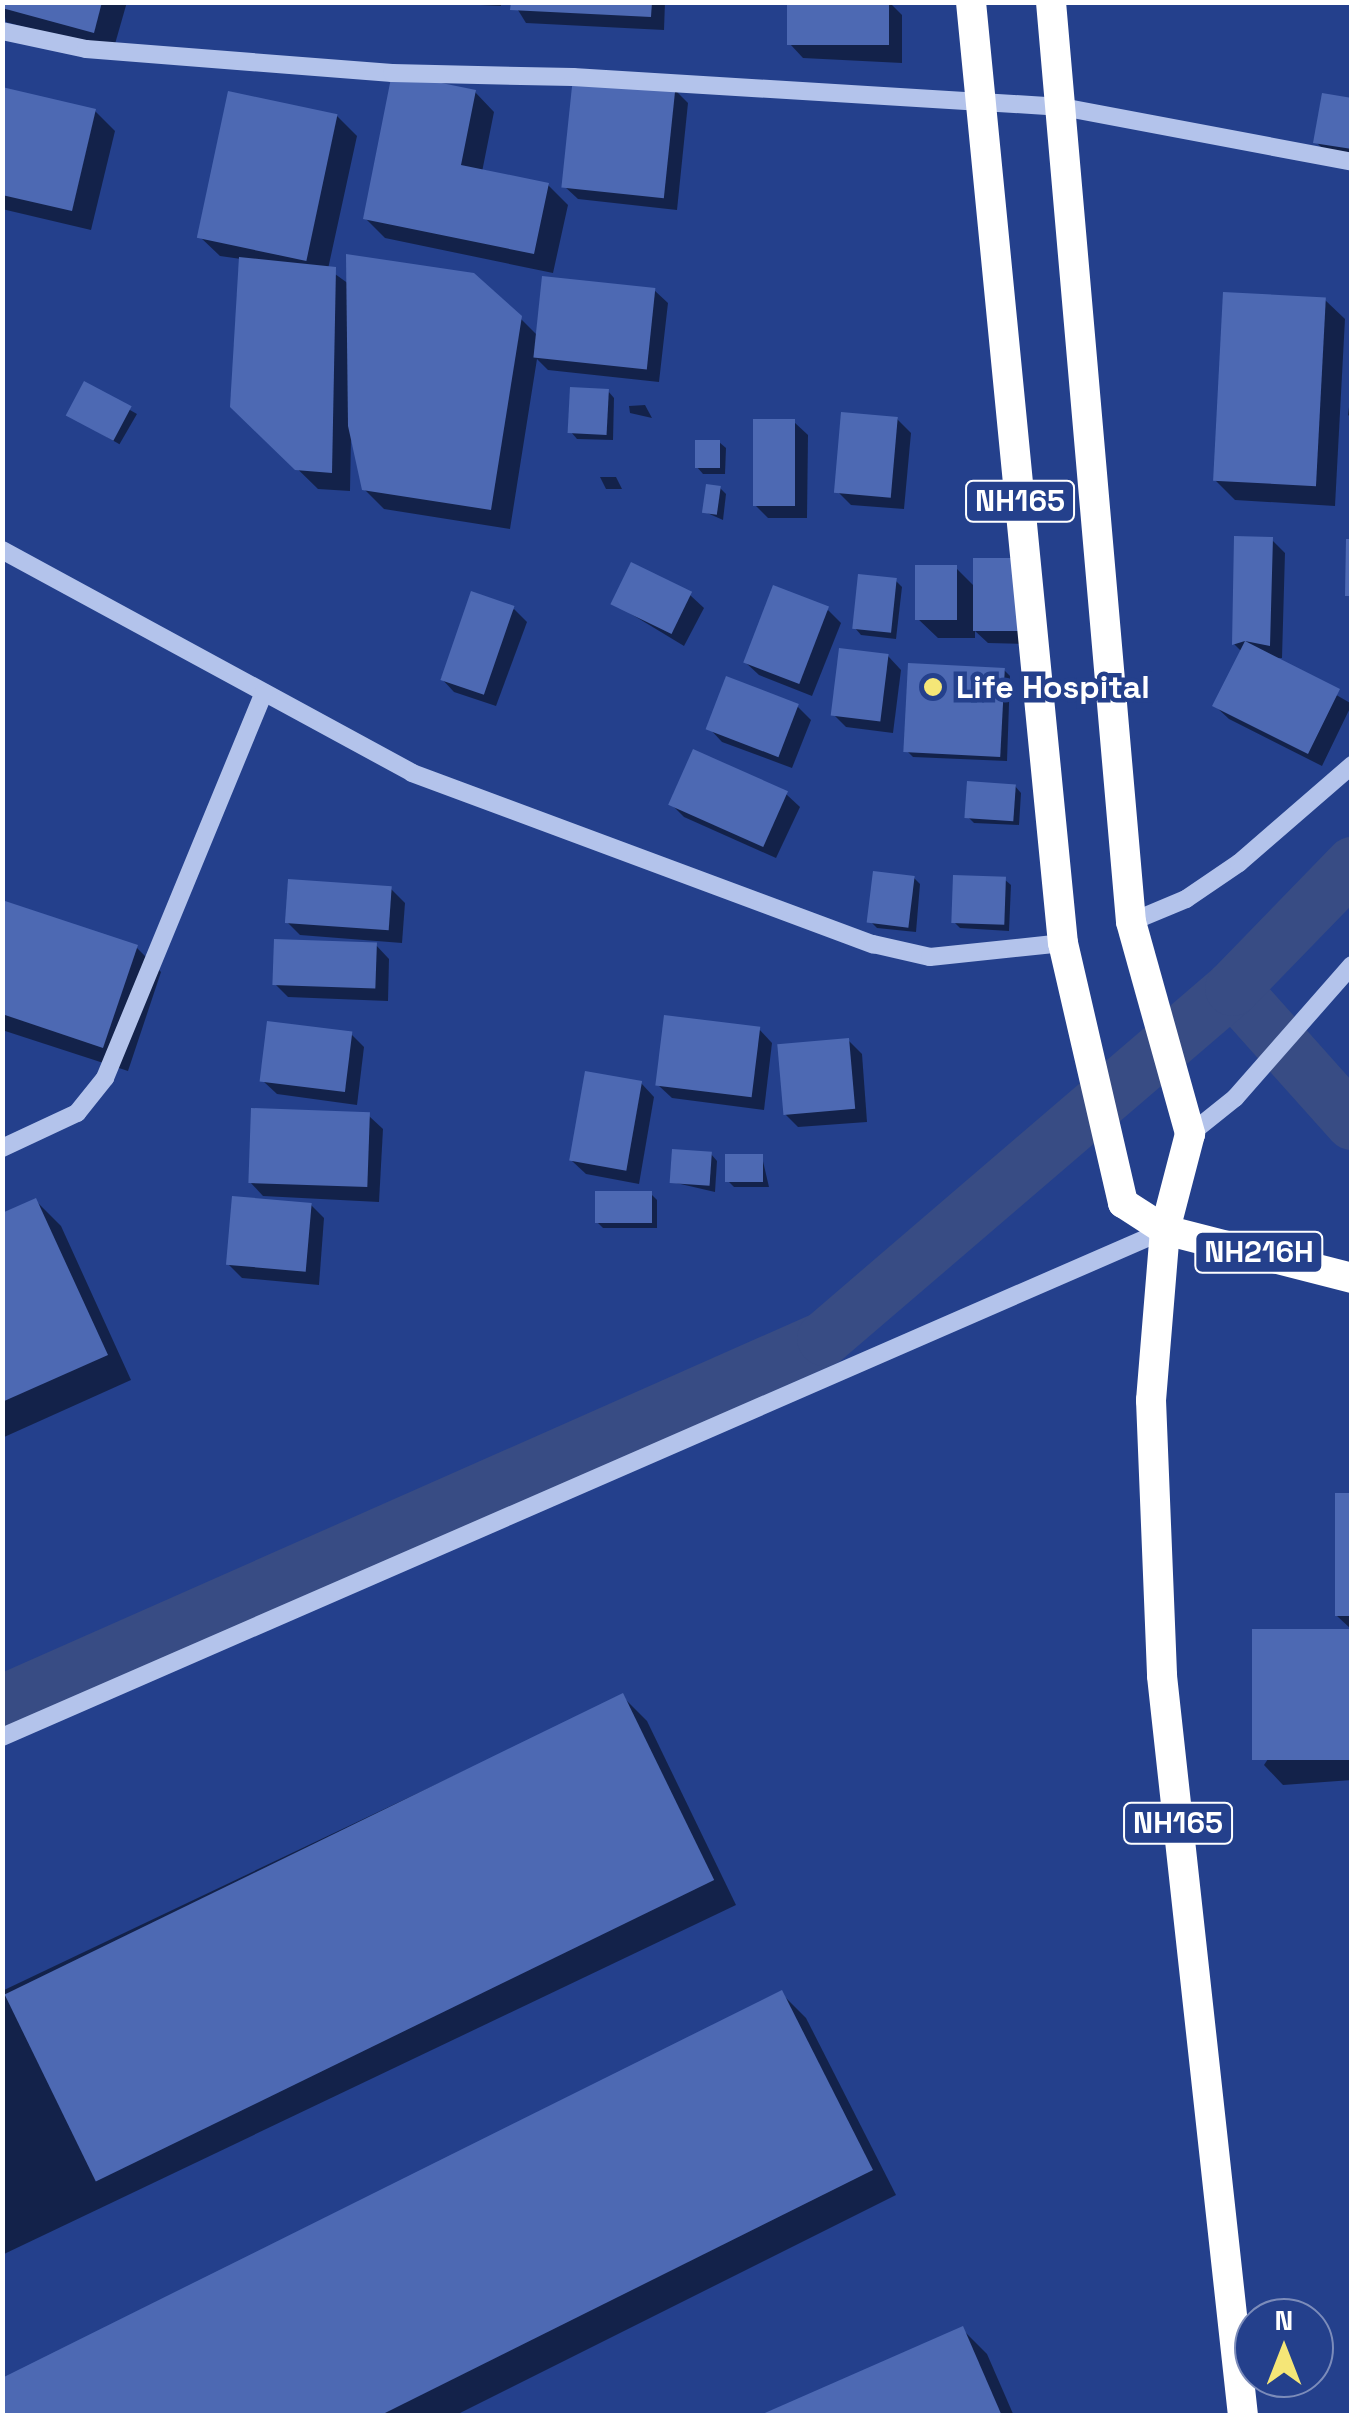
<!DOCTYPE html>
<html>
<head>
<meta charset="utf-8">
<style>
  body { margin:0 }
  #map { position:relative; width:1354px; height:2418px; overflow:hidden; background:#24408c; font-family:"Space Grotesk",sans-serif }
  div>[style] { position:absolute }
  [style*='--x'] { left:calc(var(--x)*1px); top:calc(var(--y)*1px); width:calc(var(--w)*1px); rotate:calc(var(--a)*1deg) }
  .shadow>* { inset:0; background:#0007; transform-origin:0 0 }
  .canal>* { height:55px; margin:-27.5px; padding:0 27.5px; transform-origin:27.5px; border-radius:27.5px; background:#384c84 }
  .building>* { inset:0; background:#4d69b3; transform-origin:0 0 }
  .minor>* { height:18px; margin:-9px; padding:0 9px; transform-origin:9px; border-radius:9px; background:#b3c3eb }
  .highway>* { height:30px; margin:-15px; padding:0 15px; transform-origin:15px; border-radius:15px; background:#fff }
  .dots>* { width:28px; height:28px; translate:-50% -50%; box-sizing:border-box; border:5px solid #24408c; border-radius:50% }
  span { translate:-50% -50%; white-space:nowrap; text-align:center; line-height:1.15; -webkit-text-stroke:9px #24408c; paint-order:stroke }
  .shield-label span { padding:2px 8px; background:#24408c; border:2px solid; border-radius:8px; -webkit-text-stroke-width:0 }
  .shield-label { font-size:30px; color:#fff; font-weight:700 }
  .poi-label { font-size:32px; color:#fff; font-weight:700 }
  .left { translate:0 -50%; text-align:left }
  .frame { position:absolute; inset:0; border:5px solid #fff; pointer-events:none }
  .north { position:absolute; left:1234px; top:2298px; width:100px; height:100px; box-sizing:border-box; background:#24408c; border:2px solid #7c8cba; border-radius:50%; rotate:0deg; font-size:28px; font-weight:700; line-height:40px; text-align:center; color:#fff }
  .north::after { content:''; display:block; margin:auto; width:35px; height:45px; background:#f5e677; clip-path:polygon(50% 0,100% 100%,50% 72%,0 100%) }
</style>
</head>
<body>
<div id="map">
  <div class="shadow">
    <div style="clip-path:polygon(2px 2px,127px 2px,113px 51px,6px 22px)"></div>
    <div style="clip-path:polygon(420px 2px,501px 2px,501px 6px)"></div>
    <div style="clip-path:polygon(513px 2px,665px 2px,664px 30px,526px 23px)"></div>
    <div style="clip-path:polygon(790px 2px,889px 2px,902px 15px,902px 63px,803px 58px,790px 44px)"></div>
    <div style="clip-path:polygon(2px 89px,95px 111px,115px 131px,91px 230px,2px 209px)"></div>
    <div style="clip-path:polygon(675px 90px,688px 103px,677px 210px,578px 199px,564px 186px)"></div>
    <div style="clip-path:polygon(475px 92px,494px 112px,482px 172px,548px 185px,568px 205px,553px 273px,385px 238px,365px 218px)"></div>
    <div style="clip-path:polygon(1352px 100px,1352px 159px,1330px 156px,1316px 142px)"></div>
    <div style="clip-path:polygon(337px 116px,357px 136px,328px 269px,349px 284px,520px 318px,537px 335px,654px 290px,668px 303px,659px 382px,548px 370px,537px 359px,510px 529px,384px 509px,364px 489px,351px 438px,350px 491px,318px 489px,233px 406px,241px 259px,220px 256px,200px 237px)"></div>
    <div style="clip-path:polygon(1325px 300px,1345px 319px,1335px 506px,1235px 500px,1215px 480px)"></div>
    <div style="left:85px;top:384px;width:60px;height:35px;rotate:30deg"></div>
    <div style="clip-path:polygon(1352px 384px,1352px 418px,1348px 415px)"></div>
    <div style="clip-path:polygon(608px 391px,614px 398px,613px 440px,577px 439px,571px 432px)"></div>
    <div style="clip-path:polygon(645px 405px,652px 418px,630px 413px,629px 406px)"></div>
    <div style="clip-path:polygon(897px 419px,911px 433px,904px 509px,851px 505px,838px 492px)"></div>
    <div style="clip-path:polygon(794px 422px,808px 435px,807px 518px,768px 518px,755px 505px)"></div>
    <div style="clip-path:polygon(719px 442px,726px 448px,725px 474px,703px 474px,697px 467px)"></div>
    <div style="clip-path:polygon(600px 477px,616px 477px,622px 489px,606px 489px)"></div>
    <div style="clip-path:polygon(720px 488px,726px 494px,723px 520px,705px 512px)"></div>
    <div style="clip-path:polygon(1272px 540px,1285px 553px,1282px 658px,1272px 658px,1352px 704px,1322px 766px,1229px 719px,1215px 706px,1242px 652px,1234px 644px)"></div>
    <div style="clip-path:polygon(956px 568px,975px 587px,1031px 644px,988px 643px,975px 631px,975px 638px,938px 638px,918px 619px)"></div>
    <div style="clip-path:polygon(896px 581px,902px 587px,896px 639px,861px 635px,855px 628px)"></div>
    <div style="clip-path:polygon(690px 595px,704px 608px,684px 646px,613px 603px)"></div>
    <div style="clip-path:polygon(514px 609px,527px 622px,496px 706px,454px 692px,441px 678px)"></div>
    <div style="clip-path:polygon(828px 610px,841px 623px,812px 696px,759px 675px,745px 662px)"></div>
    <div style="clip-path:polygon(888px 656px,901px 670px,893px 733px,846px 727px,833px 714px)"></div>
    <div style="clip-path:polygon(1004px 670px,1010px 676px,1007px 761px,913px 757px,907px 751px)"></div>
    <div style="clip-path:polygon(797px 706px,811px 720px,792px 768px,722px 742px,709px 728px)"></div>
    <div style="clip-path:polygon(1015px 786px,1021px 793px,1019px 825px,974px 823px,968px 817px)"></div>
    <div style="clip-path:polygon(786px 794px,800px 807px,776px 858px,684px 817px,670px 803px)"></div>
    <div style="clip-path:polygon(914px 878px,920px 884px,916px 932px,877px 928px,871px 922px)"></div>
    <div style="clip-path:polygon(1004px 879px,1011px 885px,1009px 931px,960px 928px,954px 922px)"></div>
    <div style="clip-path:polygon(391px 889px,405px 903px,402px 943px,300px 935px,287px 922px)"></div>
    <div style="clip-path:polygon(2px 902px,136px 947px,161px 972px,128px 1071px,2px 1030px)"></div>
    <div style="clip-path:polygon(374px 943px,389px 959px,388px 1001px,288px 997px,275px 984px)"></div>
    <div style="clip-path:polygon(759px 1029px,772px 1043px,764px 1110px,672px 1098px,658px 1085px)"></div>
    <div style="clip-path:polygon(351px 1034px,364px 1047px,357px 1105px,277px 1094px,263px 1081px)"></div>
    <div style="clip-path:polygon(849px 1041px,862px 1054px,867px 1122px,798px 1127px,784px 1113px)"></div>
    <div style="clip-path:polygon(641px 1083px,654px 1097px,639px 1184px,586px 1174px,572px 1161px)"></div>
    <div style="clip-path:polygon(369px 1116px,383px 1129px,379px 1202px,263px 1196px,250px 1182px)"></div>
    <div style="clip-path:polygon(711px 1154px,717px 1161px,715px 1192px,672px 1182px)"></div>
    <div style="clip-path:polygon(762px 1157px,769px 1187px,734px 1187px,728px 1181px)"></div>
    <div style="clip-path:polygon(651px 1194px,657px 1200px,657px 1228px,603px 1228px,597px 1222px)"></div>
    <div style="clip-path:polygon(36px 1201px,61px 1226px,131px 1380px,2px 1438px,2px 1216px)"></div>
    <div style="clip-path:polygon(311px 1205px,324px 1218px,319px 1285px,242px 1278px,229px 1265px)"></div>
    <div style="clip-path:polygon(1352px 1496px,1352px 1630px,1336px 1615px)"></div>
    <div style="clip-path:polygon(1352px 1631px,1352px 1780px,1283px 1785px,1264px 1765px)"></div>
    <div style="clip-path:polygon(622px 1696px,647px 1721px,736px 1905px,2px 2255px,2px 1991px)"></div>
    <div style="clip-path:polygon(781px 1993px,806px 2018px,896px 2195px,454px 2416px,2px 2416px)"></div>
    <div style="clip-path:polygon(962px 2329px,987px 2354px,1014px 2416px,764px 2416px)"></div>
  </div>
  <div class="canal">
    <div style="--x:1232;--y:988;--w:180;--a:48.2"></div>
    <div style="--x:2;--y:1702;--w:899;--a:-23.88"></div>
    <div style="--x:824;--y:1338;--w:538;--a:-40.62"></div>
    <div style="--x:1232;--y:988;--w:173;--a:-45.9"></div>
  </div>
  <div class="building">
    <div style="clip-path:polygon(2px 2px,102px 2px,94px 33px,2px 8px)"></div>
    <div style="clip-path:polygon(511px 2px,652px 2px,651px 17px,510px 10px)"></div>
    <div style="left:787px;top:2px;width:102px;height:43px"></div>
    <div style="clip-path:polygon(392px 73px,476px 90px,461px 165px,549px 183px,534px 254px,363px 219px)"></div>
    <div style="left:573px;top:77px;width:103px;height:111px;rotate:6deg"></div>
    <div style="clip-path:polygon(2px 87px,96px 109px,72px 211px,2px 195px)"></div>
    <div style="left:228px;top:91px;width:112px;height:150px;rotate:12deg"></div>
    <div style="clip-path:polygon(1322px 93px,1352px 98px,1352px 149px,1313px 143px)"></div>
    <div style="clip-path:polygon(346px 254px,474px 273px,522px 316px,491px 510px,362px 490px,348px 426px)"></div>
    <div style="clip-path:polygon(239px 257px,336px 267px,332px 473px,295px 470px,230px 407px)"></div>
    <div style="left:542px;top:276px;width:114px;height:82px;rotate:6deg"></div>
    <div style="left:1223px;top:292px;width:103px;height:189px;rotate:3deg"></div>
    <div style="left:84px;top:381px;width:54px;height:39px;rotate:28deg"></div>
    <div style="left:570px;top:387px;width:39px;height:46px;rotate:3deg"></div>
    <div style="left:841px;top:412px;width:57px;height:81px;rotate:5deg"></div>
    <div style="left:753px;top:419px;width:42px;height:87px"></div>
    <div style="left:695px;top:440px;width:25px;height:28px"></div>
    <div style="left:706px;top:484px;width:15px;height:29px;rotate:8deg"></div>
    <div style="clip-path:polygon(1234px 536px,1273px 537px,1270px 646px,1245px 641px,1340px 689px,1308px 754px,1212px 706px,1245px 641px,1232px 645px)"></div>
    <div style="clip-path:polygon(1346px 539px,1352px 539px,1352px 596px,1345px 596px)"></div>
    <div style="left:973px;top:558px;width:47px;height:73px"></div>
    <div style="left:631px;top:562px;width:68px;height:47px;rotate:26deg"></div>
    <div style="left:915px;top:565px;width:42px;height:55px"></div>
    <div style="left:858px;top:574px;width:39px;height:55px;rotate:6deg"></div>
    <div style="left:773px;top:585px;width:60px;height:83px;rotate:21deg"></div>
    <div style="left:471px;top:591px;width:46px;height:94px;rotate:19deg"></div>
    <div style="left:839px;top:648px;width:50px;height:68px;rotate:7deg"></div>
    <div style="left:908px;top:663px;width:97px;height:89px;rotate:3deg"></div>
    <div style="left:726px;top:676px;width:78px;height:57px;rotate:21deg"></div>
    <div style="left:693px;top:749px;width:104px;height:61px;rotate:24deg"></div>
    <div style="left:967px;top:781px;width:49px;height:37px;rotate:4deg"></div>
    <div style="left:873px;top:871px;width:42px;height:52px;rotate:7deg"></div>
    <div style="left:953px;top:875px;width:53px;height:48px;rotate:2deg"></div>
    <div style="left:288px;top:879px;width:104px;height:44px;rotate:4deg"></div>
    <div style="clip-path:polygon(2px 900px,138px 945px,103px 1048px,2px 1014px)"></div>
    <div style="left:274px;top:939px;width:103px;height:46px;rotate:2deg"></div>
    <div style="left:664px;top:1015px;width:97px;height:71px;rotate:7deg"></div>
    <div style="left:267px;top:1021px;width:86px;height:61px;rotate:7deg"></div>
    <div style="left:849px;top:1038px;width:71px;height:72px;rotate:85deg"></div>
    <div style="left:585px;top:1071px;width:58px;height:91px;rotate:10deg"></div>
    <div style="left:251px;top:1108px;width:119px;height:75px;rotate:2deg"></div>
    <div style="left:672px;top:1149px;width:40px;height:34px;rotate:4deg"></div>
    <div style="left:725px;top:1154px;width:38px;height:28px"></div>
    <div style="left:595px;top:1191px;width:57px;height:32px"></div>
    <div style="left:232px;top:1196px;width:80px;height:69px;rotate:5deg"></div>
    <div style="clip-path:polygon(36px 1198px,108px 1355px,2px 1402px,2px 1213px)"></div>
    <div style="left:1335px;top:1493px;width:17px;height:123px"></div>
    <div style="left:1352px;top:1629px;width:131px;height:100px;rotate:90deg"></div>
    <div style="left:623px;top:1693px;width:208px;height:688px;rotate:64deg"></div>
    <div style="clip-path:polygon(782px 1990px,873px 2170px,379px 2416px,2px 2416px,2px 2378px)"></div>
    <div style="clip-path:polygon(963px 2326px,1002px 2416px,758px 2416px)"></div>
  </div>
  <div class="minor">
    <div style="--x:2;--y:31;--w:86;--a:12.1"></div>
    <div style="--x:86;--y:49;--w:307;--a:4.5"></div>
    <div style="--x:392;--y:73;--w:181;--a:1.3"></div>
    <div style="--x:573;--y:77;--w:490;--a:3.5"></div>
    <div style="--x:1062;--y:107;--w:295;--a:10.7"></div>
    <div style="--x:2;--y:550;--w:467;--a:28.5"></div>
    <div style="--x:412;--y:773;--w:492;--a:20.4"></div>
    <div style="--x:873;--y:944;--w:58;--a:12.8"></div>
    <div style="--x:930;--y:957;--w:134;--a:-6"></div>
    <div style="--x:1131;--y:922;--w:60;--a:-22.7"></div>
    <div style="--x:1186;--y:899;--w:64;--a:-34.2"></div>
    <div style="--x:1239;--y:863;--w:150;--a:-40.9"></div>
    <div style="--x:1190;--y:1134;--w:58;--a:-38.7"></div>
    <div style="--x:1235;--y:1098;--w:177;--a:-48.7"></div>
    <div style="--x:2;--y:1148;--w:83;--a:-25"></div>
    <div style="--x:77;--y:1113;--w:45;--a:-51.3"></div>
    <div style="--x:105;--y:1078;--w:417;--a:-67.6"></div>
    <div style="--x:2;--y:1737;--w:1269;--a:-23.55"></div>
  </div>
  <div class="highway">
    <div style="--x:971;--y:2;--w:945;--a:84.42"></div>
    <div style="--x:1063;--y:943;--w:267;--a:77"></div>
    <div style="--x:1123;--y:1203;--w:50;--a:32.7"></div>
    <div style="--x:1165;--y:1230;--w:193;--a:14.4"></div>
    <div style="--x:1051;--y:2;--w:923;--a:85.03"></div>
    <div style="--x:1131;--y:922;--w:220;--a:74.4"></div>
    <div style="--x:1190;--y:1134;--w:99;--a:104.6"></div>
    <div style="--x:1165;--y:1230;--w:171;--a:94.7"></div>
    <div style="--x:1151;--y:1400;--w:276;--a:87.7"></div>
    <div style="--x:1162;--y:1676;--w:744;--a:83.75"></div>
  </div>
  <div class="dots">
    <div style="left:933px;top:687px;background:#f5e677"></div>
  </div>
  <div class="shield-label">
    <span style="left:1020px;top:501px">NH165</span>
    <span style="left:1259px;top:1252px">NH216H</span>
    <span style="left:1178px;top:1823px">NH165</span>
  </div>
  <div class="poi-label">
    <span class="left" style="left:956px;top:687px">Life Hospital</span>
  </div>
  <div class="frame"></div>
  <div class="north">N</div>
</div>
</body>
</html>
